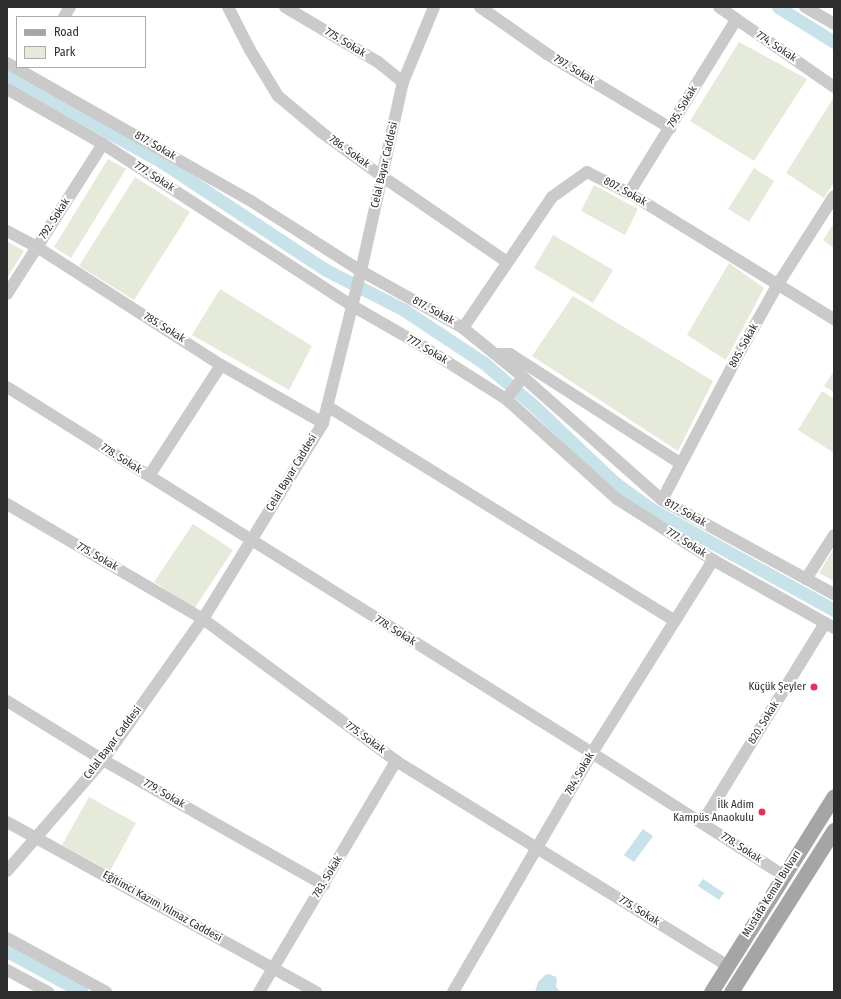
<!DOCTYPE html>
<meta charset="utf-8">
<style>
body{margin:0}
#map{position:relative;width:841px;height:999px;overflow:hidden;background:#fff;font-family:"Fira Sans Condensed",sans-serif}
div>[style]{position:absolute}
.green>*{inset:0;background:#e6eadb}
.water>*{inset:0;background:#c8e2ea}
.canal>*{height:13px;margin:-6.5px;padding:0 6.5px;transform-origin:6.5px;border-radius:6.5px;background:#c8e2ea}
.minor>*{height:12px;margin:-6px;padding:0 6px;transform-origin:6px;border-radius:6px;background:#cacaca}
.major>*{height:15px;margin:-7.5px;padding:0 7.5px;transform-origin:7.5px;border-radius:7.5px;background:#a5a5a5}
.dots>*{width:11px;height:11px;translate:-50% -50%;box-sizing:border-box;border:2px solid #fff;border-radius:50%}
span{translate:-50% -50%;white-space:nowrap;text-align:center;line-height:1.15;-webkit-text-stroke:4px #fff;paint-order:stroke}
.street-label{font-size:11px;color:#2d2d2d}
.poi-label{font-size:11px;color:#2d2d2d}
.right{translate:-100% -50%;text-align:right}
.frame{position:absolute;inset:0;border:8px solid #2d2d2d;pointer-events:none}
.legend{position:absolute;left:16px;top:16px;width:130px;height:52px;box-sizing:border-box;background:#fff;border:1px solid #ababab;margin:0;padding:5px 7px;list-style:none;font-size:12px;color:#2d2d2d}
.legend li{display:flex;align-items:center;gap:8px;height:20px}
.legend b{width:20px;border:1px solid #ababab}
</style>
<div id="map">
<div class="green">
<div style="clip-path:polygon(739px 42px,807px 79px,754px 161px,690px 121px)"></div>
<div style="clip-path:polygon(834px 97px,834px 182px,824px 198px,786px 173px)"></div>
<div style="clip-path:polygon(108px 159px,126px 169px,71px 258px,54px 247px)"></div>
<div style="clip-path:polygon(754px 168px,774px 181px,749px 222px,728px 209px)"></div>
<div style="clip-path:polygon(135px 177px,190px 212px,134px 300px,79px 266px)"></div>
<div style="clip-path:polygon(594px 185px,638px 209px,625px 235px,581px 211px)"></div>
<div style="clip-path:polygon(834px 223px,834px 248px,823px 240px)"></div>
<div style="clip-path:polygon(553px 235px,613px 270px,593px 303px,534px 268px)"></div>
<div style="clip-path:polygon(7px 241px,24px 251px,7px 278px)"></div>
<div style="clip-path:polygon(729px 263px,764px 288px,726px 360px,687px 335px)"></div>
<div style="clip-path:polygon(220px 289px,312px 346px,289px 390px,192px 335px)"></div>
<div style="clip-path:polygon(573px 296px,713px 381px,678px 451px,532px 356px)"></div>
<div style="clip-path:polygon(834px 371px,834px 392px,824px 386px)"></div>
<div style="clip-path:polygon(822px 391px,834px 399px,834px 453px,798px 430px)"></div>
<div style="clip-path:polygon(193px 524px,233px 550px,194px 609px,154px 582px)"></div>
<div style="clip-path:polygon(834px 548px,834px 581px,819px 573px)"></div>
<div style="clip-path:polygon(89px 797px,136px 823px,110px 871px,62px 845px)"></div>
</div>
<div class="water">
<div style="clip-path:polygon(643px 829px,653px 836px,634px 862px,624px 855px)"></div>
<div style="clip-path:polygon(703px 879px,724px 893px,719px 900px,698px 886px)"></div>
<div style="clip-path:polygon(549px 974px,556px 977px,557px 980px,556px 987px,561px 992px,535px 992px,538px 982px,545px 975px)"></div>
</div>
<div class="canal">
<div style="left:778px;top:7px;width:66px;rotate:32deg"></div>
<div style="left:7px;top:76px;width:177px;rotate:29deg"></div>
<div style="left:162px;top:162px;width:196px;rotate:33.4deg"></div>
<div style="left:326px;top:270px;width:88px;rotate:27.1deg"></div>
<div style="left:404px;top:310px;width:96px;rotate:33.5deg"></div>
<div style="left:484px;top:363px;width:66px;rotate:40.7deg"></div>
<div style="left:534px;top:406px;width:110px;rotate:43.5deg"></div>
<div style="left:614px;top:482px;width:46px;rotate:36.1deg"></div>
<div style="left:651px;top:509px;width:209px;rotate:28.9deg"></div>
<div style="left:7px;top:951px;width:85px;rotate:28.7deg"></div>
</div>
<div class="minor">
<div style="left:228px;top:7px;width:48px;rotate:62.9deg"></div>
<div style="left:250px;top:50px;width:54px;rotate:58.7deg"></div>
<div style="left:278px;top:96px;width:56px;rotate:39.9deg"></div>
<div style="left:321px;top:132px;width:77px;rotate:36deg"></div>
<div style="left:383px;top:177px;width:150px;rotate:34.4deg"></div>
<div style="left:285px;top:7px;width:108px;rotate:30.6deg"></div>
<div style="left:378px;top:62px;width:32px;rotate:39deg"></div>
<div style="left:480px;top:7px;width:82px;rotate:35deg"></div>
<div style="left:547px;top:54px;width:144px;rotate:31deg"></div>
<div style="left:719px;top:7px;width:140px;rotate:34.8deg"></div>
<div style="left:805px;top:7px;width:34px;rotate:30deg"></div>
<div style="left:64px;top:17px;width:12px;rotate:-59deg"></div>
<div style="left:7px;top:63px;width:280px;rotate:29.5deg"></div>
<div style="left:251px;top:201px;width:130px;rotate:32.5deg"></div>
<div style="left:361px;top:271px;width:117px;rotate:29.2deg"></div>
<div style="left:463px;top:328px;width:77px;rotate:39.2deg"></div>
<div style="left:523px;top:377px;width:186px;rotate:41.5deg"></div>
<div style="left:662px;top:500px;width:196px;rotate:28.7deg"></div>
<div style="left:7px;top:89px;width:111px;rotate:29.8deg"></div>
<div style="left:103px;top:144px;width:296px;rotate:33deg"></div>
<div style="left:351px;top:305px;width:84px;rotate:29.9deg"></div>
<div style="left:424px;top:347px;width:97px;rotate:32.4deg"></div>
<div style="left:506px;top:399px;width:149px;rotate:42deg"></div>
<div style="left:617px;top:499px;width:114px;rotate:32.4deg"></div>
<div style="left:713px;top:560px;width:139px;rotate:29.3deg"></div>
<div style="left:629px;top:193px;width:203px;rotate:-58.3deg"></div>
<div style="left:7px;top:231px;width:34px;rotate:28deg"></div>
<div style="left:37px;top:247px;width:219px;rotate:32.7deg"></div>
<div style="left:221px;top:365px;width:117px;rotate:29.6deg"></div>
<div style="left:7px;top:294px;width:178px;rotate:-57.4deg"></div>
<div style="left:463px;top:328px;width:158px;rotate:-55.8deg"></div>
<div style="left:552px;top:197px;width:43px;rotate:-35.5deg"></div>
<div style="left:587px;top:172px;width:47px;rotate:26.6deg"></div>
<div style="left:629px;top:193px;width:241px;rotate:31.6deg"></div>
<div style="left:495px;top:354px;width:15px"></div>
<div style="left:510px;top:354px;width:202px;rotate:32.7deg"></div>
<div style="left:7px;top:387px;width:690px;rotate:32.03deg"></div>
<div style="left:592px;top:753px;width:227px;rotate:32.6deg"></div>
<div style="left:506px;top:399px;width:28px;rotate:-52deg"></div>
<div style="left:327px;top:406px;width:409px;rotate:31.7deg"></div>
<div style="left:149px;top:476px;width:132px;rotate:-57deg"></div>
<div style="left:662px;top:500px;width:161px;rotate:-62.3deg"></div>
<div style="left:737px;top:357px;width:84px;rotate:-60.7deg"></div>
<div style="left:778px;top:284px;width:104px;rotate:-57.5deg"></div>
<div style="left:7px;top:504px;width:227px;rotate:30.4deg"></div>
<div style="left:203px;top:619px;width:240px;rotate:36.3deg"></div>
<div style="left:396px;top:761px;width:390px;rotate:31.7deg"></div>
<div style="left:806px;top:579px;width:52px;rotate:-57.5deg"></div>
<div style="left:7px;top:701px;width:113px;rotate:31.6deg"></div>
<div style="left:103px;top:760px;width:254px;rotate:29.5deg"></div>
<div style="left:7px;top:822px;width:353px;rotate:28.8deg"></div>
<div style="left:702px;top:823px;width:235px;rotate:-58.4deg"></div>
<div style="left:7px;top:871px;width:147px;rotate:-49.1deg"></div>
<div style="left:103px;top:760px;width:173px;rotate:-54.7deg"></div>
<div style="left:203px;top:619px;width:230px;rotate:-58.5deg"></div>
<div style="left:323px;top:423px;width:157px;rotate:-76deg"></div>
<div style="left:361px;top:271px;width:194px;rotate:-77.5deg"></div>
<div style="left:403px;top:82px;width:81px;rotate:-67.5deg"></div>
<div style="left:7px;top:938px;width:113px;rotate:28.6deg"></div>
<div style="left:7px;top:970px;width:47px;rotate:28.2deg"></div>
<div style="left:259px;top:992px;width:269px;rotate:-59.3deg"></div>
<div style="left:453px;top:992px;width:276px;rotate:-59.8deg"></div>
<div style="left:592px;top:753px;width:228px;rotate:-57.9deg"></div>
</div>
<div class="major">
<div style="left:711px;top:992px;width:231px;rotate:-57.9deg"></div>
<div style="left:731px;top:992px;width:192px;rotate:-57.6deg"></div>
</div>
<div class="dots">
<div style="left:814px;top:687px;background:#df355b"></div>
<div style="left:762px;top:812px;background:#df355b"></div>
</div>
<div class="street-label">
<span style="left:345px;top:43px;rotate:31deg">775. Sokak</span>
<span style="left:776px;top:47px;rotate:34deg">774. Sokak</span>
<span style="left:574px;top:70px;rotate:31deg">797. Sokak</span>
<span style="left:683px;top:107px;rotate:-59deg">795. Sokak</span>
<span style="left:155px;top:146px;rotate:30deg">817. Sokak</span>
<span style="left:349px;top:152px;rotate:36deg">786. Sokak</span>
<span style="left:385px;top:165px;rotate:-77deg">Celal Bayar Caddesi</span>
<span style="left:154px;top:177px;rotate:33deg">777. Sokak</span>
<span style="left:625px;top:192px;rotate:29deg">807. Sokak</span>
<span style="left:55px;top:219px;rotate:-57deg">792. Sokak</span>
<span style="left:433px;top:311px;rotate:29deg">817. Sokak</span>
<span style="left:164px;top:328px;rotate:32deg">785. Sokak</span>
<span style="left:744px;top:346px;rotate:-61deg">805. Sokak</span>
<span style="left:427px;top:350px;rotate:31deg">777. Sokak</span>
<span style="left:121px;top:459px;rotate:32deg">778. Sokak</span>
<span style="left:292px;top:473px;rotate:-59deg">Celal Bayar Caddesi</span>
<span style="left:685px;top:513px;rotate:29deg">817. Sokak</span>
<span style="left:686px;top:543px;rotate:32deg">777. Sokak</span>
<span style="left:97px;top:557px;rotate:30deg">775. Sokak</span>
<span style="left:395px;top:631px;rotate:32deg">778. Sokak</span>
<span style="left:764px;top:723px;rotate:-58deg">820. Sokak</span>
<span style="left:365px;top:738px;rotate:36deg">775. Sokak</span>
<span style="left:113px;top:743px;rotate:-53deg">Celal Bayar Caddesi</span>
<span style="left:580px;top:774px;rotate:-60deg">784. Sokak</span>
<span style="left:164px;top:794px;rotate:30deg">779. Sokak</span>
<span style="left:741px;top:848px;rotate:33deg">778. Sokak</span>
<span style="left:328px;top:877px;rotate:-59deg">783. Sokak</span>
<span style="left:772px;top:894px;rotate:-58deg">Mustafa Kemal Bulvarı</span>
<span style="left:162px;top:907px;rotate:29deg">Eğitimci Kazım Yılmaz Caddesi</span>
<span style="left:639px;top:911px;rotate:32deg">775. Sokak</span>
</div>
<div class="poi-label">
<span class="right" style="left:806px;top:687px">Küçük Şeyler</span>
<span class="right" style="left:754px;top:812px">İlk Adim<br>Kampüs Anaokulu</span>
</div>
<div class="frame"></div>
<ul class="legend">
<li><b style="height:5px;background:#a5a5a5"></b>Road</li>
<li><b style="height:11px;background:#e6eadb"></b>Park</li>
</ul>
</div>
